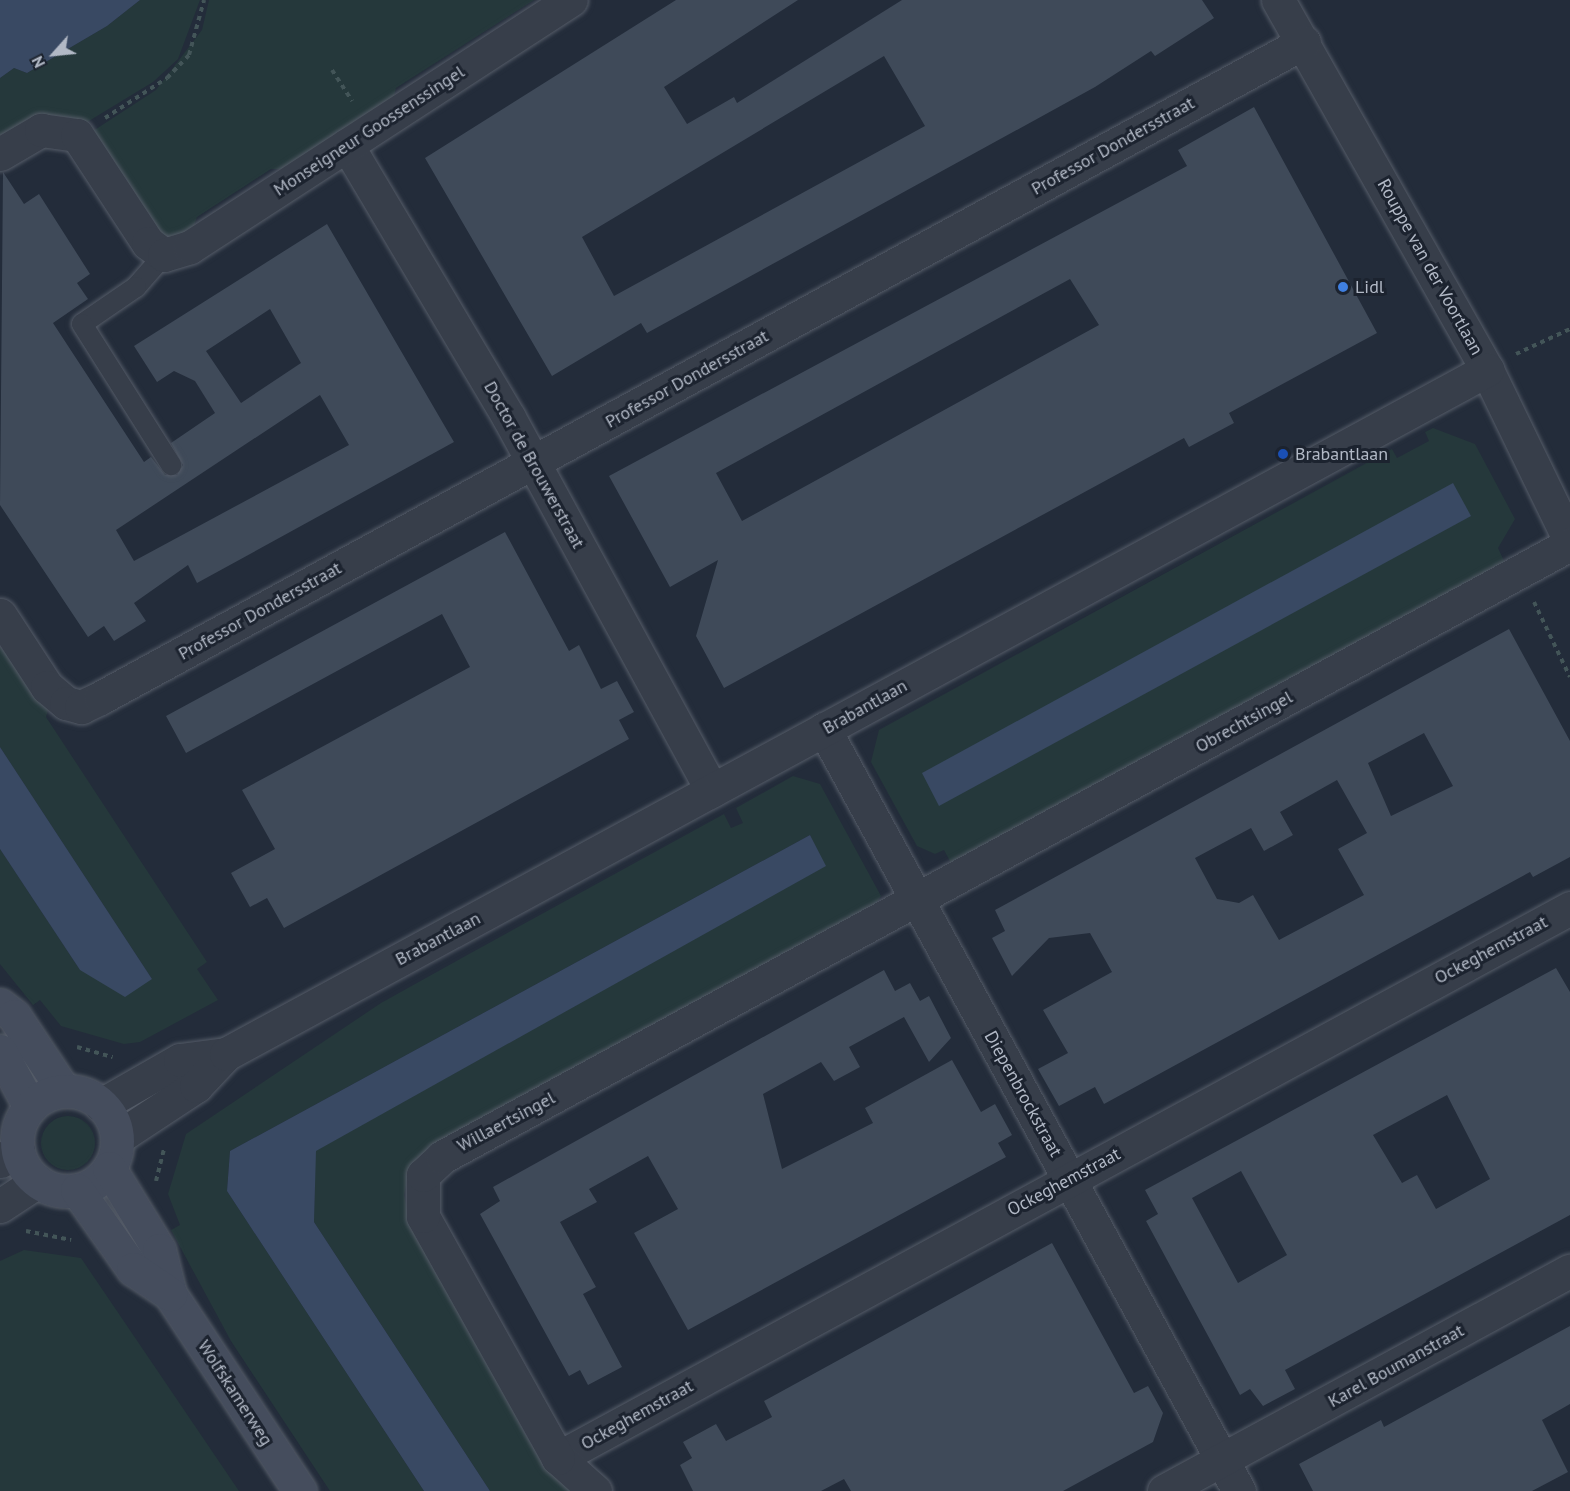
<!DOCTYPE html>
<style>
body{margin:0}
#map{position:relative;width:1570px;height:1491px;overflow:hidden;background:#232c3a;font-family:"PT Sans",sans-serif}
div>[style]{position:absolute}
.green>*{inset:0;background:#25383b}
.round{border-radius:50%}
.water>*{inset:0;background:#394963}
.building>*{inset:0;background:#3f4a59}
.path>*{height:4px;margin-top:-2px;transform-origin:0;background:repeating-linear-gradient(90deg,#435558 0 4.5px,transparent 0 9px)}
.roads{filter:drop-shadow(0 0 2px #555c68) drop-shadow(0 0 2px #555c68)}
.lane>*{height:20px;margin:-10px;padding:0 10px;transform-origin:10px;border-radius:10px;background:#373e4a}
.street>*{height:33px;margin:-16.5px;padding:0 16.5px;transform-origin:16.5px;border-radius:16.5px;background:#373e4a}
.secondary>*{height:33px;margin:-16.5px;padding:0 16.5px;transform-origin:16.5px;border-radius:16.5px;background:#454d5d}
.secondary>.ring{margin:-16.5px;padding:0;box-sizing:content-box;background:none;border:33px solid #454d5d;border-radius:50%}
.dots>*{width:16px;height:16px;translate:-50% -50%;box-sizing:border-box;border:3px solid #1c232f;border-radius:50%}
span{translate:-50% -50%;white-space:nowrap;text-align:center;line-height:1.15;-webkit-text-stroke:6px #1c232f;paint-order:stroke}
.street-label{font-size:18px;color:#b2b9c6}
.poi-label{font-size:18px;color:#b2b9c6}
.left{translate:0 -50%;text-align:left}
.north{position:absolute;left:24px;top:24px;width:60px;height:60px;-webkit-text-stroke:4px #1c232f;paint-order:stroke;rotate:243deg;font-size:16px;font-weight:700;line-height:24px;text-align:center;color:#b2b9c6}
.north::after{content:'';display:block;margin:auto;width:21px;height:27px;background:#b2b9c6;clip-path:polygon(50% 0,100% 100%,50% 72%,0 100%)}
</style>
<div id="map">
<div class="green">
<div style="clip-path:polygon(140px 0,200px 0,178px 59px,153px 82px,79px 127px,0 143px,0 78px,14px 68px,27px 73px,107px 26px)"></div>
<div style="clip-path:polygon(209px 0,534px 0,396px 88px,392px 103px,289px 169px,271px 169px,197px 217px,191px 234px,162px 238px,93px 131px,156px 90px,202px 30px)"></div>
<div style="clip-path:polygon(1433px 428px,1475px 444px,1515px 519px,1498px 548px,1505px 563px,952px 865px,944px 850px,935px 854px,917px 846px,871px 762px,879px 730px,1392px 449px,1397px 458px,1429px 441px,1425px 432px)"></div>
<div style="clip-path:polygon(0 646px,48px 710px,46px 717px,207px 962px,197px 969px,218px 1000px,140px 1042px,124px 1044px,61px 1026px,40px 1000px,33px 1005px,0 964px,0 849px,80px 970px,152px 979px,0 747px)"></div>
<div style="clip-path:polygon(793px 776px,820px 784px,881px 896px,875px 905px,410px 1167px,404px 1195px,409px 1218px,531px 1444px,572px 1491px,490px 1491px,314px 1222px,315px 1151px,825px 866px,810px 835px,230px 1151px,227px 1191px,424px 1491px,330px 1491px,231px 1341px,171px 1230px,180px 1225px,168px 1194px,186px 1134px,381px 1003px,469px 954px,724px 814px,731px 828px,743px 823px,736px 808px)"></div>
<div class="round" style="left:41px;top:1116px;width:54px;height:54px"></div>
<div style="clip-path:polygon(24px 1250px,81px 1258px,239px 1491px,0 1491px,0 1261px)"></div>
</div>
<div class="water">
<div style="clip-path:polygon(0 0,140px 0,107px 26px,27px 73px,14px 68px,0 78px)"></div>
<div style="clip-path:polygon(1453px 483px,1471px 516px,939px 806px,922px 773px)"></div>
<div style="clip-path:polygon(0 747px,152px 979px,125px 997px,80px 970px,0 849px)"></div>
<div style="clip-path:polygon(810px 835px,826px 866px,316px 1151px,314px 1222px,490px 1491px,424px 1491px,227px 1191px,230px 1151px)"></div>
</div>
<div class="building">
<div style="clip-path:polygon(evenodd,676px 0,798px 0,664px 87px,687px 124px,734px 97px,737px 103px,902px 0,1202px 0,1214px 18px,1155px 56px,1151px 51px,1095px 87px,647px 333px,641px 323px,552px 376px,425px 158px,676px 0,884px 56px,925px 126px,614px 296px,582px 237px,884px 56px)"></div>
<div style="clip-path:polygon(evenodd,1254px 107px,1377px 333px,1229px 413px,1234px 423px,1189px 447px,1184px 438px,724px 688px,696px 636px,718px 560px,670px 587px,609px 476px,1187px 166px,1178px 150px,1254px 107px,1070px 279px,1099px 325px,742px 521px,716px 473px,1070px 279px)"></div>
<div style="clip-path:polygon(evenodd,3px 172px,24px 204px,39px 194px,90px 274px,77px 283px,88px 299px,53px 323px,144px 462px,151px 457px,165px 475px,177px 475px,183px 465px,171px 443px,215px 413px,195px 381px,174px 371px,157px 382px,134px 346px,327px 224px,454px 442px,197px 583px,188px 565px,134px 603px,146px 621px,114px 641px,104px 626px,88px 637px,0 505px,3px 172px,270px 309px,301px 363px,241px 403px,206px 351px,270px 309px,3px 172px,320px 395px,349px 445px,134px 561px,116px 530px,320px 395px)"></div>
<div style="clip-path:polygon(505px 532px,569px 651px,579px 645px,601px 689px,617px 681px,634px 712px,619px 720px,629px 739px,284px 928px,267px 898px,250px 907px,231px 873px,275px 849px,242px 790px,470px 667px,442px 614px,186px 753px,166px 716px)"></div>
<div style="clip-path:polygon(evenodd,1509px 629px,1570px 741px,1570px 857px,1533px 877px,1530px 872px,1104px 1104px,1095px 1087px,1059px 1106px,1038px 1069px,1068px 1053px,1043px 1010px,1112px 972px,1090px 933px,1049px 938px,1012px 976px,992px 938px,1005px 931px,995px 910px,1509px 629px,1424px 733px,1453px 786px,1391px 816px,1368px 763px,1424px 733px,1509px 629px,1337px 780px,1367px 833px,1338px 849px,1364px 895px,1279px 940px,1253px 895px,1239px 903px,1217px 899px,1195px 858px,1251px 828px,1264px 851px,1293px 835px,1280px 812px,1337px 780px)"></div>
<div style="clip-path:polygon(evenodd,1556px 968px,1570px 992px,1570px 1215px,1285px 1370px,1295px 1389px,1263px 1406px,1250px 1389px,1240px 1395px,1146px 1221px,1158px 1214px,1145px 1190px,1556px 968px,1447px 1095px,1490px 1179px,1436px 1209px,1417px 1175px,1402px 1183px,1373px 1135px,1447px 1095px,1556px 968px,1241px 1171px,1287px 1255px,1238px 1283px,1192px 1198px,1241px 1171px)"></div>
<div style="clip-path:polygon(884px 970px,895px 991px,910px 983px,920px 1001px,929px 996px,951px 1038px,929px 1062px,904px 1017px,849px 1047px,860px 1067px,834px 1081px,821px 1062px,763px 1094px,782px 1169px,873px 1123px,865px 1108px,952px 1060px,981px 1112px,995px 1104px,1012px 1135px,998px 1143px,1006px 1157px,688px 1330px,634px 1233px,678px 1209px,648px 1156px,589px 1189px,597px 1202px,560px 1222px,596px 1287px,583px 1294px,622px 1367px,588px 1385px,580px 1370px,569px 1376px,480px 1214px,500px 1201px,493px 1187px)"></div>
<div style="clip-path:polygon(1052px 1243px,1134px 1393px,1148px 1386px,1163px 1413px,1153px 1442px,1063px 1491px,851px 1491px,844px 1479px,821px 1491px,693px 1491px,680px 1465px,692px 1458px,683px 1442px,716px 1424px,726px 1441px,772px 1417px,764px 1401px)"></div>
<div style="clip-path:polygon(1570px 1326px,1570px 1404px,1542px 1420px,1568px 1472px,1532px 1491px,1313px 1491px,1299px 1464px,1381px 1420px,1384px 1427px)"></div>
</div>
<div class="path">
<div style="left:332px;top:70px;width:37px;rotate:57deg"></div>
<div style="left:105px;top:118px;width:74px;rotate:-32.8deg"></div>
<div style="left:167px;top:78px;width:32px;rotate:-46deg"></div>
<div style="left:189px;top:55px;width:57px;rotate:-74.7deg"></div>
<div style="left:1516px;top:354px;width:60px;rotate:-24.8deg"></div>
<div style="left:1534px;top:602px;width:83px;rotate:64.4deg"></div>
<div style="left:77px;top:1047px;width:37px;rotate:16deg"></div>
<div style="left:156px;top:1181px;width:34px;rotate:-76deg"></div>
<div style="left:26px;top:1231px;width:46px;rotate:11.3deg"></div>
</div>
<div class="roads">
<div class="lane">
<div style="left:164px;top:255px;width:43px;rotate:131.2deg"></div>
<div style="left:136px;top:287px;width:65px;rotate:145.6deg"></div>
<div style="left:82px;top:324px;width:167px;rotate:57.7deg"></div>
</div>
<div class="street">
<div style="left:1278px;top:0;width:425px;rotate:60.5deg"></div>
<div style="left:1487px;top:370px;width:190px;rotate:64.1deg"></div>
<div style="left:347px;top:145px;width:317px;rotate:59.3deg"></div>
<div style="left:509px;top:418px;width:424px;rotate:61.4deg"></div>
<div style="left:0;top:154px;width:48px;rotate:-30.3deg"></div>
<div style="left:41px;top:130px;width:36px;rotate:8deg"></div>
<div style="left:77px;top:135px;width:129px;rotate:56.7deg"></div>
<div style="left:148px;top:243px;width:20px;rotate:37deg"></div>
<div style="left:164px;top:255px;width:27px;rotate:-17deg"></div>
<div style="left:190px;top:247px;width:454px;rotate:-33deg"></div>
<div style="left:0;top:615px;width:86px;rotate:56.9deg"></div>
<div style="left:47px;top:687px;width:25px;rotate:40deg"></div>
<div style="left:66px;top:703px;width:16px;rotate:15deg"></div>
<div style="left:81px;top:707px;width:21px;rotate:-25deg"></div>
<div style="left:100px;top:698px;width:1371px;rotate:-28.58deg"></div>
<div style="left:824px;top:729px;width:868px;rotate:61.43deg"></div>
<div style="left:101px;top:1105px;width:91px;rotate:-29.7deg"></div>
<div style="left:180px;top:1060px;width:46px;rotate:-7.4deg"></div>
<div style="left:117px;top:1138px;width:95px;rotate:-33.4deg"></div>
<div style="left:196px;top:1086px;width:44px;rotate:-46.8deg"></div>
<div style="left:226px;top:1054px;width:1435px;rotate:-28.48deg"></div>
<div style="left:0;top:1161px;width:21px;rotate:-31deg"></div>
<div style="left:0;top:1206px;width:45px;rotate:-33.3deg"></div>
<div style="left:558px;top:1458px;width:1152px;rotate:-28.52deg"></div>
<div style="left:595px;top:1491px;width:50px;rotate:-138.3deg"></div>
<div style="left:558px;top:1458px;width:277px;rotate:-119.2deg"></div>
<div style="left:423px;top:1216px;width:41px;rotate:-90deg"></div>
<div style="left:423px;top:1175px;width:26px;rotate:-43deg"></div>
<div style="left:442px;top:1157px;width:1284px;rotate:-28.52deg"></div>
<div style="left:1164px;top:1491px;width:462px;rotate:-28.5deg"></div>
</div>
<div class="secondary">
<div style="left:0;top:1005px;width:18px;rotate:38deg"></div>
<div style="left:14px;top:1016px;width:90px;rotate:56.3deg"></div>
<div style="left:0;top:1051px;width:64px;rotate:61.8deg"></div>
<div class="ring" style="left:17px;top:1091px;width:67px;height:67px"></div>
<div style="left:109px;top:1168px;width:96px;rotate:58.6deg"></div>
<div style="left:159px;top:1250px;width:45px;rotate:76deg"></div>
<div style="left:170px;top:1294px;width:236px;rotate:56.6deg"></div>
<div style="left:77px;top:1190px;width:97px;rotate:54.7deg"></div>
<div style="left:133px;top:1269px;width:45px;rotate:34deg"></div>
</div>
</div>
<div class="dots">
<div style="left:1343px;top:287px;background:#3f7fe0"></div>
<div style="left:1283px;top:454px;background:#1a4fb4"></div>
</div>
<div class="street-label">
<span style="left:369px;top:131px;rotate:-33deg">Monseigneur Goossenssingel</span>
<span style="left:1113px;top:146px;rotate:-29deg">Professor Dondersstraat</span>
<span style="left:1430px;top:267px;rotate:61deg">Rouppe van der Voortlaan</span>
<span style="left:687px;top:379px;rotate:-29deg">Professor Dondersstraat</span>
<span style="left:534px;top:465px;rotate:61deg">Doctor de Brouwerstraat</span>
<span style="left:260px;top:611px;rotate:-29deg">Professor Dondersstraat</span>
<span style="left:865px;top:707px;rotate:-29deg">Brabantlaan</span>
<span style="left:1244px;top:722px;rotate:-29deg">Obrechtsingel</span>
<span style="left:438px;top:939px;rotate:-28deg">Brabantlaan</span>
<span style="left:1491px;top:950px;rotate:-28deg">Ockeghemstraat</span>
<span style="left:1023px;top:1094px;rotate:61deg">Diepenbrockstraat</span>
<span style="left:506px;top:1122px;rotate:-28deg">Willaertsingel</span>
<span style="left:1064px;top:1182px;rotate:-28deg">Ockeghemstraat</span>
<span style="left:1396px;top:1366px;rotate:-29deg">Karel Boumanstraat</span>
<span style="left:235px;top:1393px;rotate:57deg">Wolfskamerweg</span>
<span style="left:637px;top:1415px;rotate:-29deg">Ockeghemstraat</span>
</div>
<div class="poi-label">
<span class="left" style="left:1355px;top:287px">Lidl</span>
<span class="left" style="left:1295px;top:454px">Brabantlaan</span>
</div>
<div class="north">N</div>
</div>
